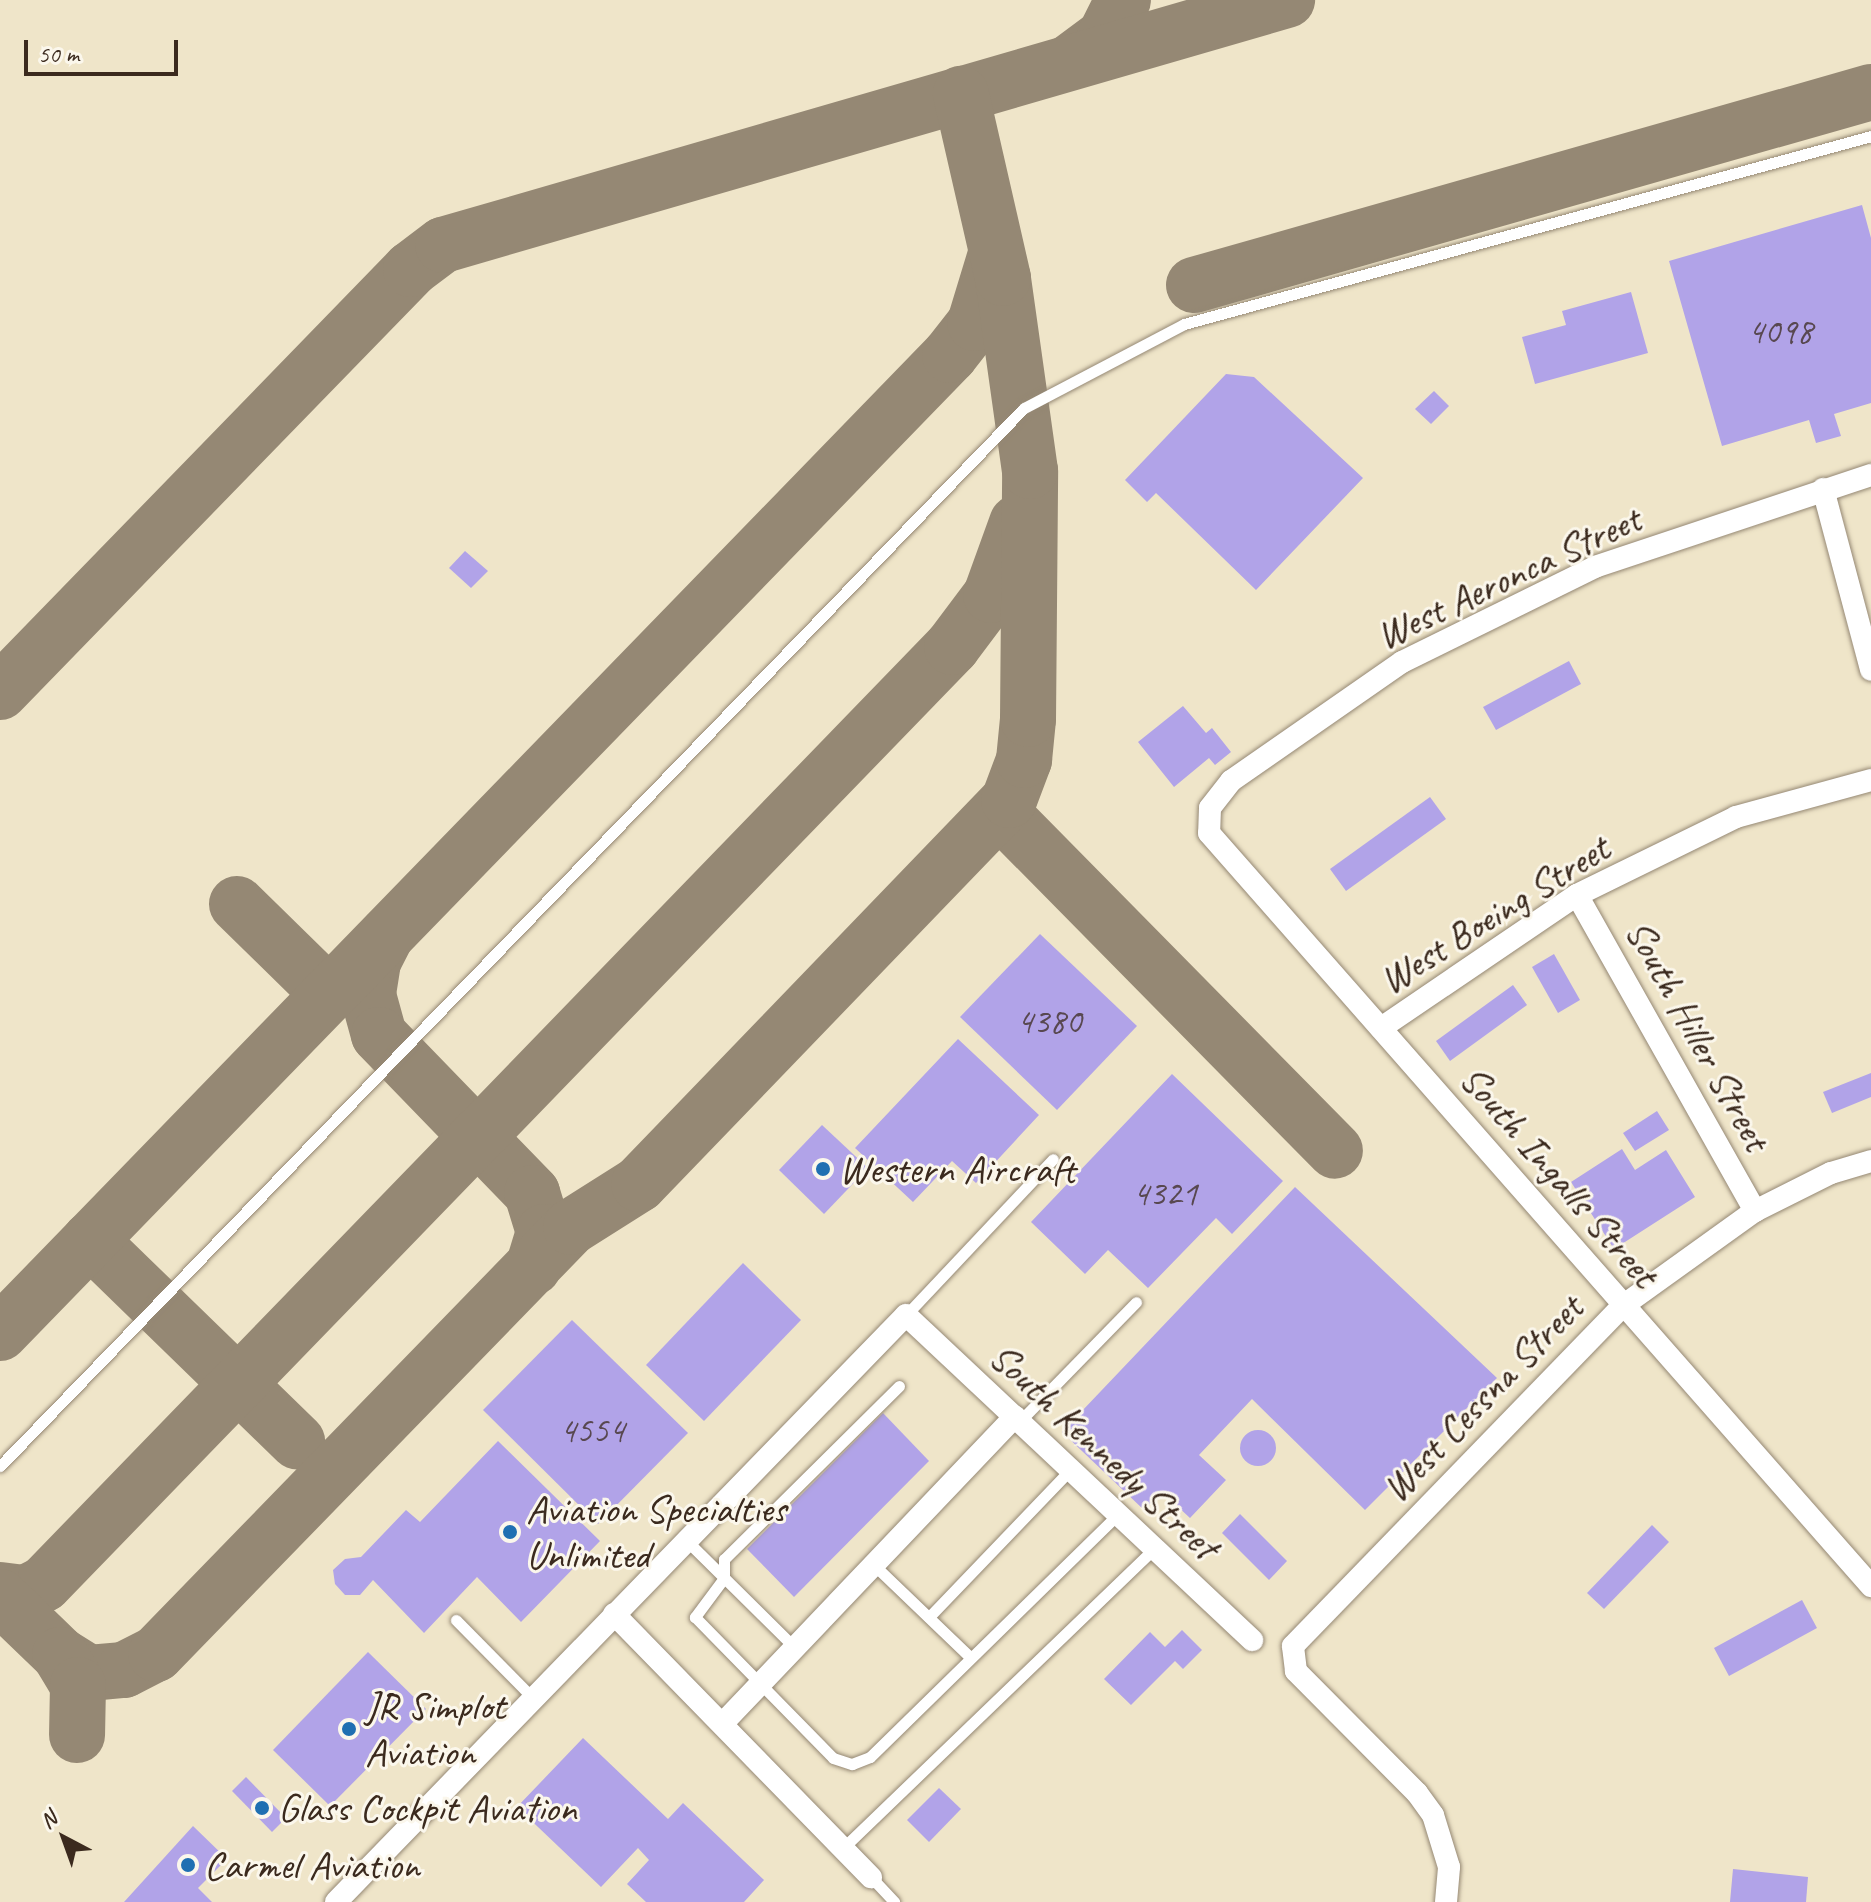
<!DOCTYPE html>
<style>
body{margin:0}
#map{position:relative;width:1871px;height:1902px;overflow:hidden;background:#efe5c9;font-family:Caveat,sans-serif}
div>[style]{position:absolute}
.taxiway>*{height:56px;margin:-28px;padding:0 28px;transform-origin:28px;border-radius:28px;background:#958874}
.building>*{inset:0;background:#b1a3e8}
.round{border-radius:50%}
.roads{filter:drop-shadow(0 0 2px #958874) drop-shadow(0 0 2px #958874)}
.lane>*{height:11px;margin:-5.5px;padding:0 5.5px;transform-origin:5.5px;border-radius:5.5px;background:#fff}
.street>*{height:22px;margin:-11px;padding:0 11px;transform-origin:11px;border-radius:11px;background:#fff}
.dots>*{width:22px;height:22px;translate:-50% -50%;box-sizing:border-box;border:4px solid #fbf7ec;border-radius:50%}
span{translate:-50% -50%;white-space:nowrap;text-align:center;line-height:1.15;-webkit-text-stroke:6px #fbf7ec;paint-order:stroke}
.number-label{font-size:36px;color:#584850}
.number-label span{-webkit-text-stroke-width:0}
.street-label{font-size:40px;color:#3b2a1e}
.poi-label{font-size:40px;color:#3b2a1e}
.left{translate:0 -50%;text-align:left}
.north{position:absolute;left:24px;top:1798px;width:80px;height:80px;-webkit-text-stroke:6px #fbf7ec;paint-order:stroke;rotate:319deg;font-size:22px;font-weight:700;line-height:32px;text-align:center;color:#3b2a1e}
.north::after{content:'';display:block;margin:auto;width:28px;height:36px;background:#3b2a1e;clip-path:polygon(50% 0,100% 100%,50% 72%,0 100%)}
.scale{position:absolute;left:24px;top:40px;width:154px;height:36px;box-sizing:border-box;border:4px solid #3b2a1e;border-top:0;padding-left:10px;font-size:24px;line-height:28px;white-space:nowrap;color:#3b2a1e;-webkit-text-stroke:6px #fbf7ec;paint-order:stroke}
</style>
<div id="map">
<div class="taxiway">
<div style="left:1070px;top:62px;width:44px;rotate:-36.6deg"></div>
<div style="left:1105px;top:36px;width:40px;rotate:-63.4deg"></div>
<div style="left:1194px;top:285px;width:704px;rotate:-15.91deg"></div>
<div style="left:0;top:692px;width:590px;rotate:-45.82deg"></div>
<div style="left:411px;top:269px;width:40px;rotate:-37deg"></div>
<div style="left:443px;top:245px;width:879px;rotate:-16.19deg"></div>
<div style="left:1000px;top:811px;width:477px;rotate:45.4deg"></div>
<div style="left:237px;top:904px;width:129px;rotate:44.4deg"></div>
<div style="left:386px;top:936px;width:29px;rotate:117deg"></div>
<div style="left:373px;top:962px;width:33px;rotate:99deg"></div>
<div style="left:368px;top:995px;width:41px;rotate:74.6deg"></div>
<div style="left:379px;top:1035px;width:220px;rotate:45.9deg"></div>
<div style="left:532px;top:1193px;width:41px;rotate:72.9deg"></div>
<div style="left:544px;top:1232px;width:37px;rotate:107deg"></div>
<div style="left:90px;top:1240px;width:289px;rotate:44.2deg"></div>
<div style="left:0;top:1333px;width:1363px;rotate:-45.83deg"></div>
<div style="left:950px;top:355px;width:41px;rotate:-52deg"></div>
<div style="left:975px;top:323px;width:69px;rotate:-73.1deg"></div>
<div style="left:0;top:1590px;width:26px;rotate:7deg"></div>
<div style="left:26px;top:1593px;width:20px;rotate:-27deg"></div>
<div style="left:44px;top:1584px;width:1305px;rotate:-45.9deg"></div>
<div style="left:952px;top:647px;width:65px;rotate:-53.1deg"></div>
<div style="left:991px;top:595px;width:77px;rotate:-70.1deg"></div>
<div style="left:0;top:1597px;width:83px;rotate:44deg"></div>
<div style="left:60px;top:1655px;width:34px;rotate:32deg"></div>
<div style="left:89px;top:1673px;width:35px;rotate:-5deg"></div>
<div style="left:124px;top:1670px;width:36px;rotate:-27deg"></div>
<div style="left:156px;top:1654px;width:595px;rotate:-45.82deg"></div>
<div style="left:571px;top:1227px;width:80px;rotate:-32.3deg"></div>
<div style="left:639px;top:1184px;width:533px;rotate:-46.06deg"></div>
<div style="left:1009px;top:800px;width:43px;rotate:-69.4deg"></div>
<div style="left:1024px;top:760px;width:41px;rotate:-84.4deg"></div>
<div style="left:1028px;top:719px;width:248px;rotate:-89.5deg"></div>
<div style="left:1030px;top:471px;width:195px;rotate:-98deg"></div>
<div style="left:1003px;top:278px;width:189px;rotate:-102.9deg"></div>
<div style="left:60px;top:1655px;width:35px;rotate:59deg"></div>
<div style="left:78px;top:1685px;width:50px;rotate:91.1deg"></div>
</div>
<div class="building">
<div style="clip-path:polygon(1862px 205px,1871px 238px,1871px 403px,1834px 414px,1841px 436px,1816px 443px,1809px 420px,1722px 446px,1669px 261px)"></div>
<div style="clip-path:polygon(1631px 292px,1648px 353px,1535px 384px,1522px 337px,1566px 325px,1562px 311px)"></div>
<div style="clip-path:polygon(1226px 374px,1254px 377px,1363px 478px,1256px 590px,1156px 493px,1147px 502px,1125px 480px)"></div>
<div style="clip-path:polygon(1434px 391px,1449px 406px,1431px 424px,1415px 409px)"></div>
<div style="clip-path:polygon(465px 551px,488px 571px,471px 588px,449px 568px)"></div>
<div style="clip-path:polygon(1569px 661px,1581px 684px,1496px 730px,1483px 707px)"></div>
<div style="clip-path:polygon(1183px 706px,1206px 733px,1212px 728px,1231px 752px,1215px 765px,1209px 758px,1174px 787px,1138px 742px)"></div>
<div style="clip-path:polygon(1430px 797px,1446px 819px,1346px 891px,1330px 869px)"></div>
<div style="clip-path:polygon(1040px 934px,1137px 1026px,1057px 1110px,960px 1017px)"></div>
<div style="clip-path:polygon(1554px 954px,1580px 1000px,1558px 1013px,1532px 967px)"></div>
<div style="clip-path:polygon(1513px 985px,1527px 1005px,1450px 1061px,1436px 1041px)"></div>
<div style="clip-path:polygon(958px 1039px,1039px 1115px,976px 1183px,952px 1161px,913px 1202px,855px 1148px)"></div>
<div style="clip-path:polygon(1871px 1073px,1871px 1097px,1832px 1113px,1823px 1092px)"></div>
<div style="clip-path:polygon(1172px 1074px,1283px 1181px,1232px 1234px,1216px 1218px,1148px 1288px,1108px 1250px,1085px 1274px,1031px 1222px)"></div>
<div style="clip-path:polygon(1657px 1111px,1669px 1130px,1635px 1151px,1623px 1133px)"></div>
<div style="clip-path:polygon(822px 1125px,868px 1168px,824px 1214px,779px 1170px)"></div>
<div style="clip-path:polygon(1622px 1149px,1635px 1170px,1666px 1150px,1695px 1197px,1614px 1249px,1571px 1182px)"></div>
<div style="clip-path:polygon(1295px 1187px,1497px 1378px,1365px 1510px,1252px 1399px,1199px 1455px,1226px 1480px,1190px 1518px,1162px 1492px,1144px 1510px,1062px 1432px)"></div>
<div style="clip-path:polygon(743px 1263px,801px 1320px,704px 1421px,646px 1365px)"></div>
<div style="clip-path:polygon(572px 1320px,688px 1433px,598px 1524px,483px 1410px)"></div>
<div style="clip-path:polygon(883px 1413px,929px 1461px,794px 1597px,747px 1549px)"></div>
<div class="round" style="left:1240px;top:1430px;width:36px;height:36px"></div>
<div style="clip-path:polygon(498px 1441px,600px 1541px,521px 1622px,477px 1577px,424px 1633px,373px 1580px,360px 1595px,345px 1595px,335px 1584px,333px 1570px,345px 1559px,361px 1557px,406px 1510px,420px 1522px)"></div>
<div style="clip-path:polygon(1240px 1514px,1287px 1561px,1269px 1580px,1222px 1533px)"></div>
<div style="clip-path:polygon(1652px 1525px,1669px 1542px,1604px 1609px,1587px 1593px)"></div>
<div style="clip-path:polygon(1802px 1600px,1817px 1628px,1729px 1676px,1714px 1648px)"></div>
<div style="clip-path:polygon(1182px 1630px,1202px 1650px,1183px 1669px,1175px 1661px,1131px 1705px,1104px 1679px,1150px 1632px,1165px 1647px)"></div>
<div style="clip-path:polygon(368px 1652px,426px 1709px,330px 1806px,273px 1750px)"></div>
<div style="clip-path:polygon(583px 1738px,668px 1819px,683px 1803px,764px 1880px,744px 1902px,646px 1902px,627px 1884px,649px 1860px,638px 1848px,601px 1887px,517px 1807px)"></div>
<div style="clip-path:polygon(246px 1777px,286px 1818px,272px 1832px,232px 1791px)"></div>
<div style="clip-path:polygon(939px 1788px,961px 1809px,929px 1842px,907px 1820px)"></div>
<div style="clip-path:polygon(193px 1826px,227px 1859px,198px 1888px,212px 1902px,124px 1902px)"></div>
<div style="clip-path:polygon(1733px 1869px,1808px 1877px,1806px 1902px,1730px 1902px)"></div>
</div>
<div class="roads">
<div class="lane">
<div style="left:906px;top:1315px;width:214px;rotate:-46.7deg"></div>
<div style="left:899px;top:1386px;width:246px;rotate:135.3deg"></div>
<div style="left:724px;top:1559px;width:19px;rotate:90deg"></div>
<div style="left:724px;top:1578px;width:49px;rotate:126.6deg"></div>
<div style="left:695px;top:1617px;width:197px;rotate:45.6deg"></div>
<div style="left:833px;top:1758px;width:20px;rotate:18deg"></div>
<div style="left:852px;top:1764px;width:19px;rotate:-21deg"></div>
<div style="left:870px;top:1757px;width:349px;rotate:-44.4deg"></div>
<div style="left:1020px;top:1421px;width:166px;rotate:-45.7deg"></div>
<div style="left:0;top:1466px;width:1472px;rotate:-45.94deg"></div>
<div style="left:1024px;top:408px;width:181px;rotate:-27.7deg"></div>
<div style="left:1184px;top:324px;width:712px;rotate:-15.3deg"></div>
<div style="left:686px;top:1540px;width:153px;rotate:44.7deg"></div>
<div style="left:874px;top:1565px;width:134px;rotate:43.8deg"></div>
<div style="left:929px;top:1617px;width:207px;rotate:-46.2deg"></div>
<div style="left:456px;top:1620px;width:110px;rotate:45.4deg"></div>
<div style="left:843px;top:1848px;width:434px;rotate:-43.9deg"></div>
<div style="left:871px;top:1877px;width:34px;rotate:47deg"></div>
</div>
<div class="street">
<div style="left:1871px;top:475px;width:291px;rotate:161.6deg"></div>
<div style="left:1595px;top:567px;width:215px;rotate:153.8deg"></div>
<div style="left:1402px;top:662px;width:208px;rotate:145.2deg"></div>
<div style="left:1231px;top:781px;width:34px;rotate:128deg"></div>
<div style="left:1210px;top:808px;width:25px;rotate:92deg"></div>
<div style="left:1209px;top:833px;width:1003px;rotate:48.68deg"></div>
<div style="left:1823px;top:489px;width:187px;rotate:75.1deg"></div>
<div style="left:1577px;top:895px;width:363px;rotate:60.6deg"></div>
<div style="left:1381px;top:1028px;width:237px;rotate:-34.2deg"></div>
<div style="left:1577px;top:895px;width:177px;rotate:-26.1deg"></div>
<div style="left:1736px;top:817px;width:140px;rotate:-15.3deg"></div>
<div style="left:614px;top:1614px;width:368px;rotate:45.7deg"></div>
<div style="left:724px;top:1722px;width:422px;rotate:-46.4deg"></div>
<div style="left:336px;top:1902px;width:818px;rotate:-45.84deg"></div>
<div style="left:906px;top:1315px;width:475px;rotate:43.2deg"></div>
<div style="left:1446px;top:1902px;width:35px;rotate:-85deg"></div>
<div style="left:1449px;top:1867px;width:54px;rotate:-107.1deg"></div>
<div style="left:1433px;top:1815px;width:27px;rotate:-126deg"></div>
<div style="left:1417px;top:1793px;width:172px;rotate:-134.8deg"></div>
<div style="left:1296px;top:1671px;width:25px;rotate:-97deg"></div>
<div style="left:1293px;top:1646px;width:475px;rotate:-45.9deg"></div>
<div style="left:1624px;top:1305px;width:161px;rotate:-35.7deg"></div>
<div style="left:1755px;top:1211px;width:85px;rotate:-26.6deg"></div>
<div style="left:1831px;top:1173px;width:42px;rotate:-16.7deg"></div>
</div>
</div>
<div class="dots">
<div style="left:823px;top:1169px;background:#1f6fb2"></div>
<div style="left:510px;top:1532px;background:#1f6fb2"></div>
<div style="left:349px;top:1729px;background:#1f6fb2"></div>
<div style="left:262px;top:1808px;background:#1f6fb2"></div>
<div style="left:188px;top:1865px;background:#1f6fb2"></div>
</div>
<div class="number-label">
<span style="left:1780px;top:332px">4098</span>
<span style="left:1049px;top:1022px">4380</span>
<span style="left:1165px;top:1194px">4321</span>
<span style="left:592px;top:1431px">4554</span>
</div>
<div class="street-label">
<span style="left:1508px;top:577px;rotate:-25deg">West Aeronca Street</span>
<span style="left:1494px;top:914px;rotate:-32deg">West Boeing Street</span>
<span style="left:1698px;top:1035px;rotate:61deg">South Hiller Street</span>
<span style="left:1559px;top:1176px;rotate:49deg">South Ingalls Street</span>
<span style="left:1482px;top:1398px;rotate:-46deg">West Cessna Street</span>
<span style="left:1104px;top:1451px;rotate:43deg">South Kennedy Street</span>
</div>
<div class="poi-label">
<span class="left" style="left:839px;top:1169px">Western Aircraft</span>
<span class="left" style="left:526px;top:1532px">Aviation Specialties<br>Unlimited</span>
<span class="left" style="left:365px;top:1729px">JR Simplot<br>Aviation</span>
<span class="left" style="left:278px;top:1808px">Glass Cockpit Aviation</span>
<span class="left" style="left:204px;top:1865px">Carmel Aviation</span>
</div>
<div class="north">N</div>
<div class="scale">50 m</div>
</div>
